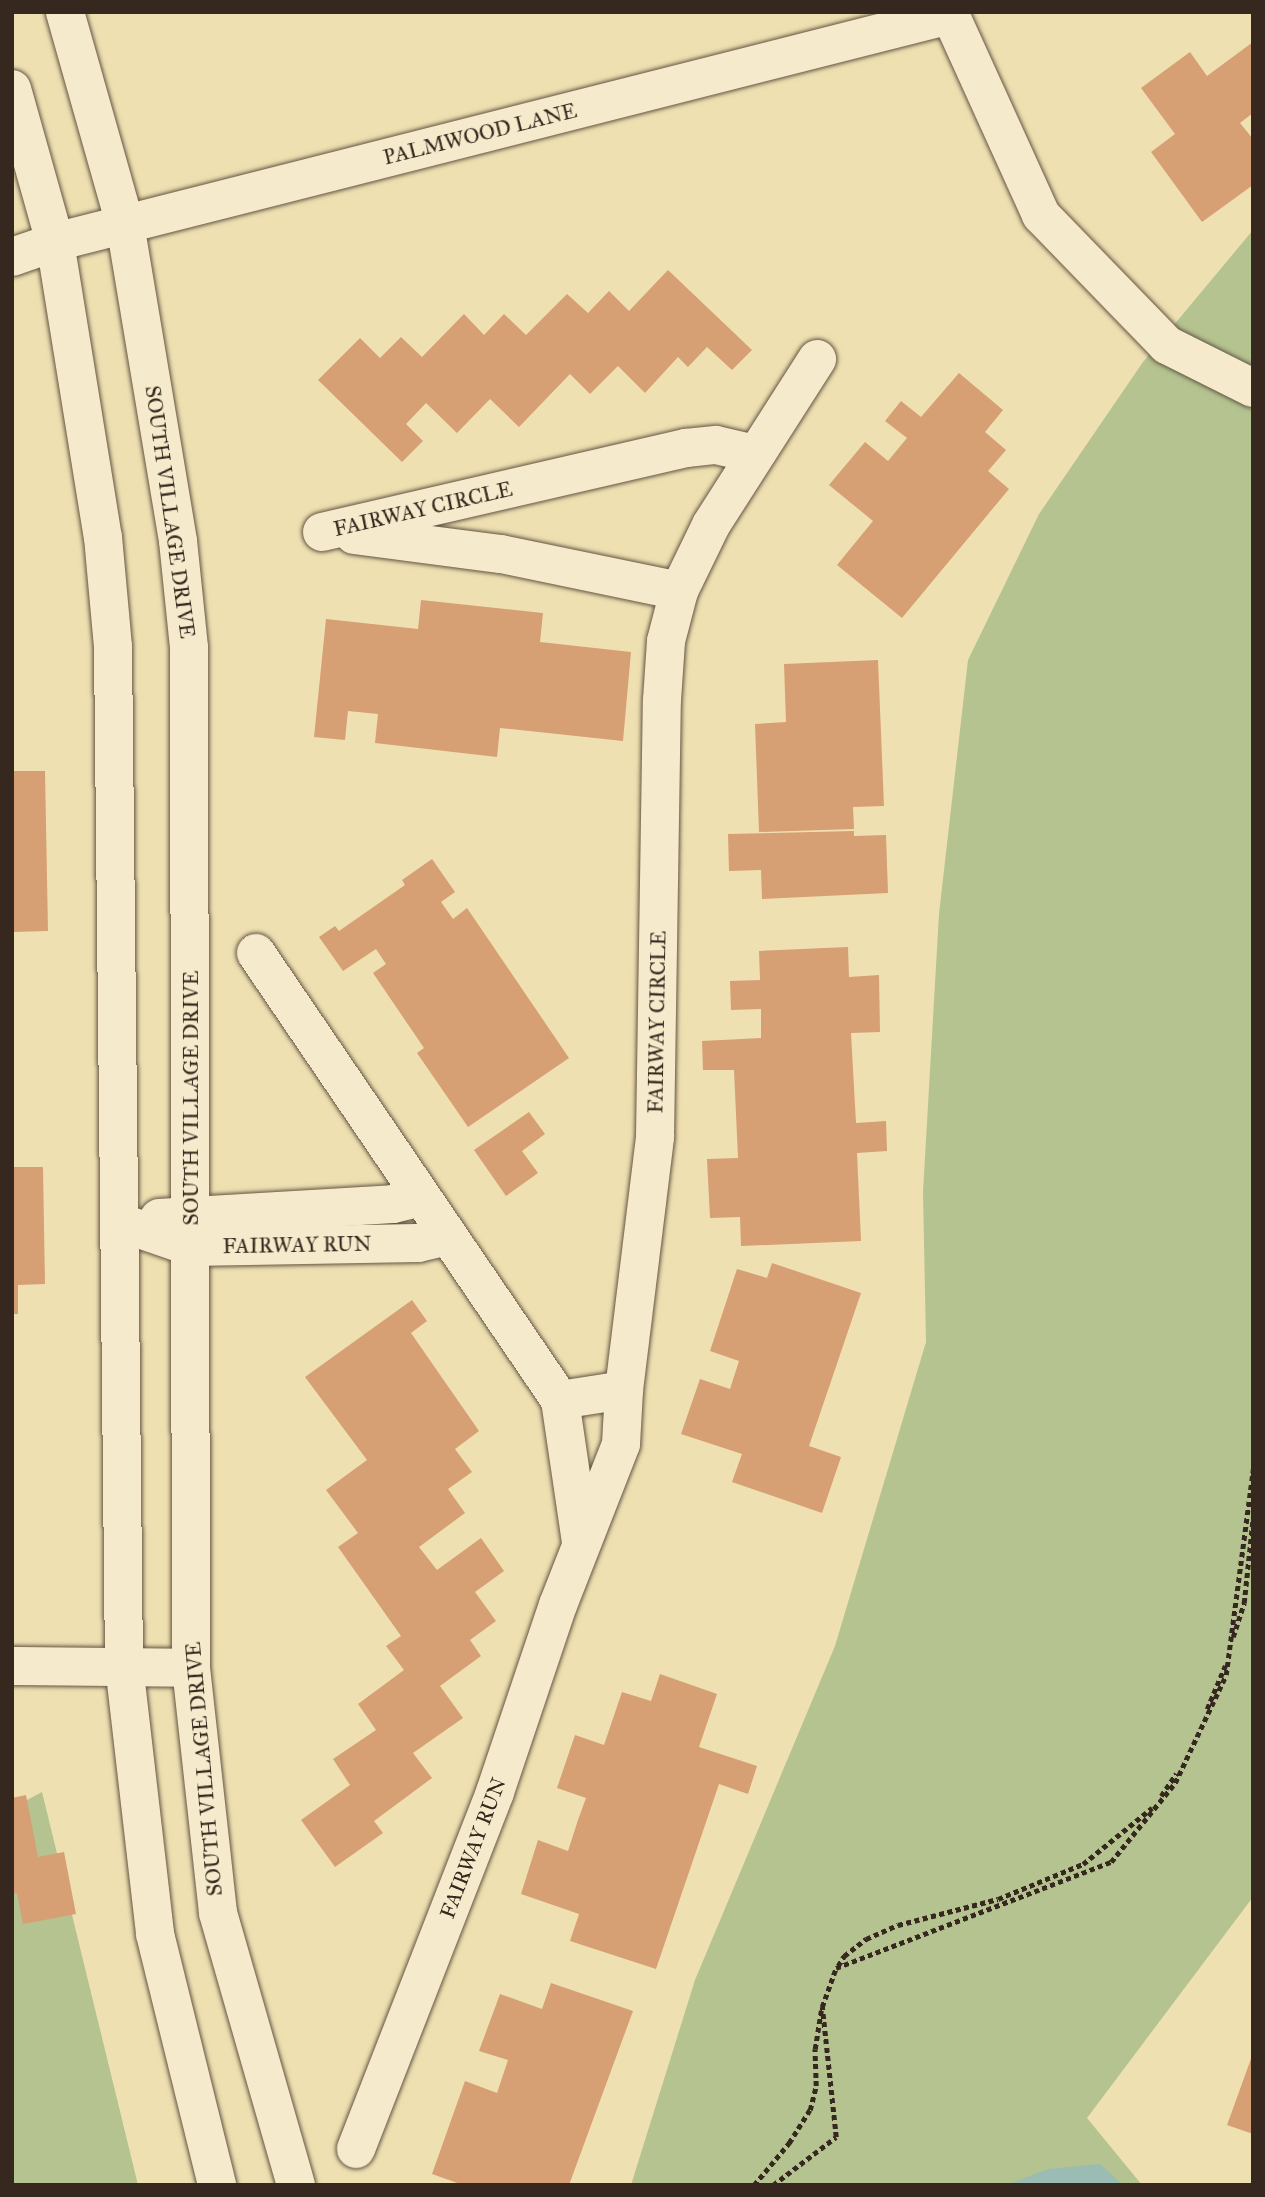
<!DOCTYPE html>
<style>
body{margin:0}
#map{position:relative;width:1265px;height:2197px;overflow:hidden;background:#efe0b1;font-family:"IM FELL Great Primer",serif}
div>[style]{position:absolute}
.green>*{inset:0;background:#b4c390}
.water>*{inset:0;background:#9bbcb3}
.building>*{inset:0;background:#d69f74}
.path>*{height:4.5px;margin-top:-2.25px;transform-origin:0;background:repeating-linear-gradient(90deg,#36271f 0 5px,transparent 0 8.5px)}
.roads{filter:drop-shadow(0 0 2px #645544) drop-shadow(0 0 2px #645544)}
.minor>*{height:38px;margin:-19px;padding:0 19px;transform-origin:19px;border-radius:19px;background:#f5ebcc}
.tertiary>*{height:38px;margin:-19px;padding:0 19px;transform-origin:19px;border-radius:19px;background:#f5ebcc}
span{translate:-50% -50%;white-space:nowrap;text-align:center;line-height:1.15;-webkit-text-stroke:6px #f5ebcc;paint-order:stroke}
.street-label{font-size:21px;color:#36271f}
.frame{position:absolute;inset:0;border:14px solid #36271f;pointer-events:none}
</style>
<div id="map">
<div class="green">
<div style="clip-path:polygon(1253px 230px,1253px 1897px,1087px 2118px,1142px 2185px,631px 2185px,695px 1980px,835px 1646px,926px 1342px,923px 1192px,939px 914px,968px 660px,1039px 514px,1143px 362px)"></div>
<div style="clip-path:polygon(42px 1792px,138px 2185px,12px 2185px,12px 1808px)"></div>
</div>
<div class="water">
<div style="clip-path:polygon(1100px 2164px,1123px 2185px,1006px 2185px,1048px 2169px)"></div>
</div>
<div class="building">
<div style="clip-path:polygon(1253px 42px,1253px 113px,1240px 123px,1253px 139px,1253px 185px,1202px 222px,1151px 152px,1175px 134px,1141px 88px,1190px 52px,1207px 76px)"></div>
<div style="clip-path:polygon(668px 270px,752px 350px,732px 370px,707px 347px,688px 367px,678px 357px,645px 393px,618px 366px,590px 394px,570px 374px,519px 427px,490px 399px,457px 433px,426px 403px,406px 424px,423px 441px,402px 462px,318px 380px,360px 338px,380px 358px,401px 337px,422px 357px,464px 314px,484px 335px,504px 314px,526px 335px,567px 294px,588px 313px,609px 291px,629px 311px)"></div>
<div style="clip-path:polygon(959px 373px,1003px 410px,985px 432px,1006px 450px,988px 471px,1009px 489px,902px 618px,837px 565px,873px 521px,829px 485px,865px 442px,888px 461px,907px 438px,885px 421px,901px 401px,921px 417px)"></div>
<div style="clip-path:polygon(421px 600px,543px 613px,540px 642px,631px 652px,623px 741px,500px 728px,497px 757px,375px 743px,378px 714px,348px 711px,345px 740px,314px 737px,326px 619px,418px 629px)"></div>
<div style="clip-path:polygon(878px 660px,884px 806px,853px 807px,854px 829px,759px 832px,755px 724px,786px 722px,784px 664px)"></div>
<div style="clip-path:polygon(12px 771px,45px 771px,48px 931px,12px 932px)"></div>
<div style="clip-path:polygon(854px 831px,854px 836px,886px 835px,888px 893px,762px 899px,761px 870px,729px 871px,728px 834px)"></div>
<div style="clip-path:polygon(432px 859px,455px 892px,441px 902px,453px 919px,467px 908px,569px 1058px,468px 1127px,417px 1053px,424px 1048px,373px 973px,386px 964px,376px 949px,343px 971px,319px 937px,335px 926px,339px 931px,405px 885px,402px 880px)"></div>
<div style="clip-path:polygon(848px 947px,849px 977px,879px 975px,880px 1032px,851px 1033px,856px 1123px,886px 1121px,887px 1151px,857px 1153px,861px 1241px,741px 1246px,740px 1217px,710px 1218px,707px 1159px,738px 1158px,734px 1070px,703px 1070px,702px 1041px,761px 1038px,761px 1009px,731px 1010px,730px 981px,760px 980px,759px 951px)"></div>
<div style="clip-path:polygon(529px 1112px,545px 1134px,522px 1151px,538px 1173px,506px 1196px,474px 1150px)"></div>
<div style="clip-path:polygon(12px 1167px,43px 1167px,45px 1284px,18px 1285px,18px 1314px,12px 1314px)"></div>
<div style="clip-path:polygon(772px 1263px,861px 1293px,809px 1446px,841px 1457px,822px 1513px,732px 1482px,742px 1454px,681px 1434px,700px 1379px,730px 1389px,739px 1361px,710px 1351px,737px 1269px,767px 1278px)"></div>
<div style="clip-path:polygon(412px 1300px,427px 1321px,411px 1333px,479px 1431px,455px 1449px,472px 1472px,448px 1489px,465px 1513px,419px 1547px,437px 1570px,481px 1538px,504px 1571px,475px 1592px,496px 1621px,470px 1640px,481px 1656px,440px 1686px,463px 1718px,413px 1753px,432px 1778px,374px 1821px,383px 1833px,335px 1867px,301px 1820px,350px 1785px,333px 1759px,376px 1730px,358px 1704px,404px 1670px,386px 1646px,401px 1636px,338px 1547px,358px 1533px,326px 1490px,367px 1460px,305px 1377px)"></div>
<div style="clip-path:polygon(660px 1674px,717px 1694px,699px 1747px,757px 1766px,748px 1794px,719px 1784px,656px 1969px,570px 1941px,579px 1914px,521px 1894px,538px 1840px,568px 1851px,578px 1820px,586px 1798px,557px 1788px,575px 1735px,604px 1745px,622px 1692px,651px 1701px)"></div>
<div style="clip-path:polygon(26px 1795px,38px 1857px,64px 1852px,76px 1914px,23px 1924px,17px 1893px,12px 1894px,12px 1798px)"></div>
<div style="clip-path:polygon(551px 1983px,633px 2011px,569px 2185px,463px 2185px,432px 2174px,465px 2081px,497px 2093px,508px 2060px,479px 2051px,500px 1994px,542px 2009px)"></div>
<div style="clip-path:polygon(1252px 2056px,1253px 2056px,1253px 2134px,1227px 2125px)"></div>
</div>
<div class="path">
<div style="left:1233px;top:1637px;width:36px;rotate:-72deg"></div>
<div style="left:1244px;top:1603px;width:86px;rotate:-84deg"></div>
<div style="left:1207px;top:1709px;width:47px;rotate:-67.3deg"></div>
<div style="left:1161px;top:1796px;width:27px;rotate:-56deg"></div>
<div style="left:838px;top:1966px;width:12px;rotate:-59deg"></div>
<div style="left:844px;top:1956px;width:28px;rotate:-38deg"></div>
<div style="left:866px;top:1939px;width:35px;rotate:-24deg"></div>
<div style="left:898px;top:1925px;width:103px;rotate:-14.6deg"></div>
<div style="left:998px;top:1899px;width:92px;rotate:-22.4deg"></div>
<div style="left:1083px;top:1864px;width:89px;rotate:-39.1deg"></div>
<div style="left:754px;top:2185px;width:55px;rotate:-50.2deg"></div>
<div style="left:789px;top:2143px;width:39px;rotate:-58deg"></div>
<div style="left:810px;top:2110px;width:25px;rotate:-76deg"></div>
<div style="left:816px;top:2086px;width:37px;rotate:-92deg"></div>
<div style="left:815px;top:2049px;width:39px;rotate:-81deg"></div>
<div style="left:773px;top:2185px;width:79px;rotate:-37.3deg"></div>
<div style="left:836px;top:2137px;width:131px;rotate:-96.1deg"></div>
<div style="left:822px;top:2007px;width:41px;rotate:-70.3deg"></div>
<div style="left:836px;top:1968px;width:295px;rotate:-21.1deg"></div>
<div style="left:1111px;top:1862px;width:102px;rotate:-51deg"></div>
<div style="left:1175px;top:1783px;width:119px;rotate:-64.7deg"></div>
<div style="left:1226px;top:1675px;width:208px;rotate:-82.5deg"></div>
</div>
<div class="roads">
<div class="minor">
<div style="left:949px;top:12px;width:223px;rotate:65.6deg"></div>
<div style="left:1041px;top:215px;width:181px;rotate:45.9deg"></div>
<div style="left:1167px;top:345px;width:96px;rotate:26.6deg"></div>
<div style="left:12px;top:257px;width:46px;rotate:-19.2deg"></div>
<div style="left:55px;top:242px;width:923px;rotate:-14.23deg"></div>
<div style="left:322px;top:532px;width:374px;rotate:-13deg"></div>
<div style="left:686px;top:448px;width:30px;rotate:-6deg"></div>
<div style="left:716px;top:445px;width:40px;rotate:13deg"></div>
<div style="left:354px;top:535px;width:148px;rotate:7.4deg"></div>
<div style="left:501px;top:554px;width:182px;rotate:11.7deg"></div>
<div style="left:256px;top:953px;width:541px;rotate:55.78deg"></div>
<div style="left:560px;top:1400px;width:144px;rotate:81.6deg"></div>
<div style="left:159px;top:1218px;width:234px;rotate:-3.4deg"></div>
<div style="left:393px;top:1204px;width:29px;rotate:-14deg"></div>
<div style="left:119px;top:1222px;width:76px;rotate:19.1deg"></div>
<div style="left:191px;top:1247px;width:227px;rotate:-1deg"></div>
<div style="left:418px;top:1243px;width:31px;rotate:-13deg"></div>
<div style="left:560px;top:1400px;width:65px;rotate:-8.9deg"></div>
<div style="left:12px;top:1666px;width:179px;rotate:0.6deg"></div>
<div style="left:356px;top:2149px;width:383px;rotate:-68.7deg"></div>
<div style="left:495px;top:1792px;width:197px;rotate:-71.4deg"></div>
<div style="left:558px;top:1605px;width:173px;rotate:-68.6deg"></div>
<div style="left:621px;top:1444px;width:54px;rotate:-86.8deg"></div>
<div style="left:624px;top:1390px;width:255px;rotate:-83deg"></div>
<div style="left:655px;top:1137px;width:437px;rotate:-89.1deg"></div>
<div style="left:662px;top:700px;width:59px;rotate:-86.1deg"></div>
<div style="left:666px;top:641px;width:52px;rotate:-75.4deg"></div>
<div style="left:679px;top:591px;width:73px;rotate:-64.1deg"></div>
<div style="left:711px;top:525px;width:197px;rotate:-57.4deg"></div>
</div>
<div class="tertiary">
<div style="left:65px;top:12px;width:220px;rotate:74.2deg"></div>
<div style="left:125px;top:224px;width:321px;rotate:80.5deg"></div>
<div style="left:178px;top:541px;width:108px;rotate:84.1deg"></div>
<div style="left:189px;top:648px;width:1020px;rotate:89.89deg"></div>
<div style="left:191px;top:1668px;width:246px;rotate:83.7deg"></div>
<div style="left:218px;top:1913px;width:283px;rotate:74deg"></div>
<div style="left:12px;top:89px;width:159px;rotate:74.3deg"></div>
<div style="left:55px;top:242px;width:299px;rotate:80.8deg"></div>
<div style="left:103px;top:537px;width:110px;rotate:84.8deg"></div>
<div style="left:113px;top:647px;width:1018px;rotate:89.38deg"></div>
<div style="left:124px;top:1665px;width:271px;rotate:83.4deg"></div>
<div style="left:155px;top:1934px;width:259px;rotate:76.1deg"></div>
</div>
</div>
<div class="street-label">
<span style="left:480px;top:134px;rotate:-14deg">PALMWOOD LANE</span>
<span style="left:423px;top:509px;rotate:-13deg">FAIRWAY CIRCLE</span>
<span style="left:170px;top:512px;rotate:82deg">SOUTH VILLAGE DRIVE</span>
<span style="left:657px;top:1022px;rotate:-89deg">FAIRWAY CIRCLE</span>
<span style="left:191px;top:1098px;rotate:-90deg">SOUTH VILLAGE DRIVE</span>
<span style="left:297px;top:1245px;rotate:-1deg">FAIRWAY RUN</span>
<span style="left:204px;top:1769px;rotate:-95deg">SOUTH VILLAGE DRIVE</span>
<span style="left:473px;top:1848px;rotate:-69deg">FAIRWAY RUN</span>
</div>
<div class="frame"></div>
</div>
